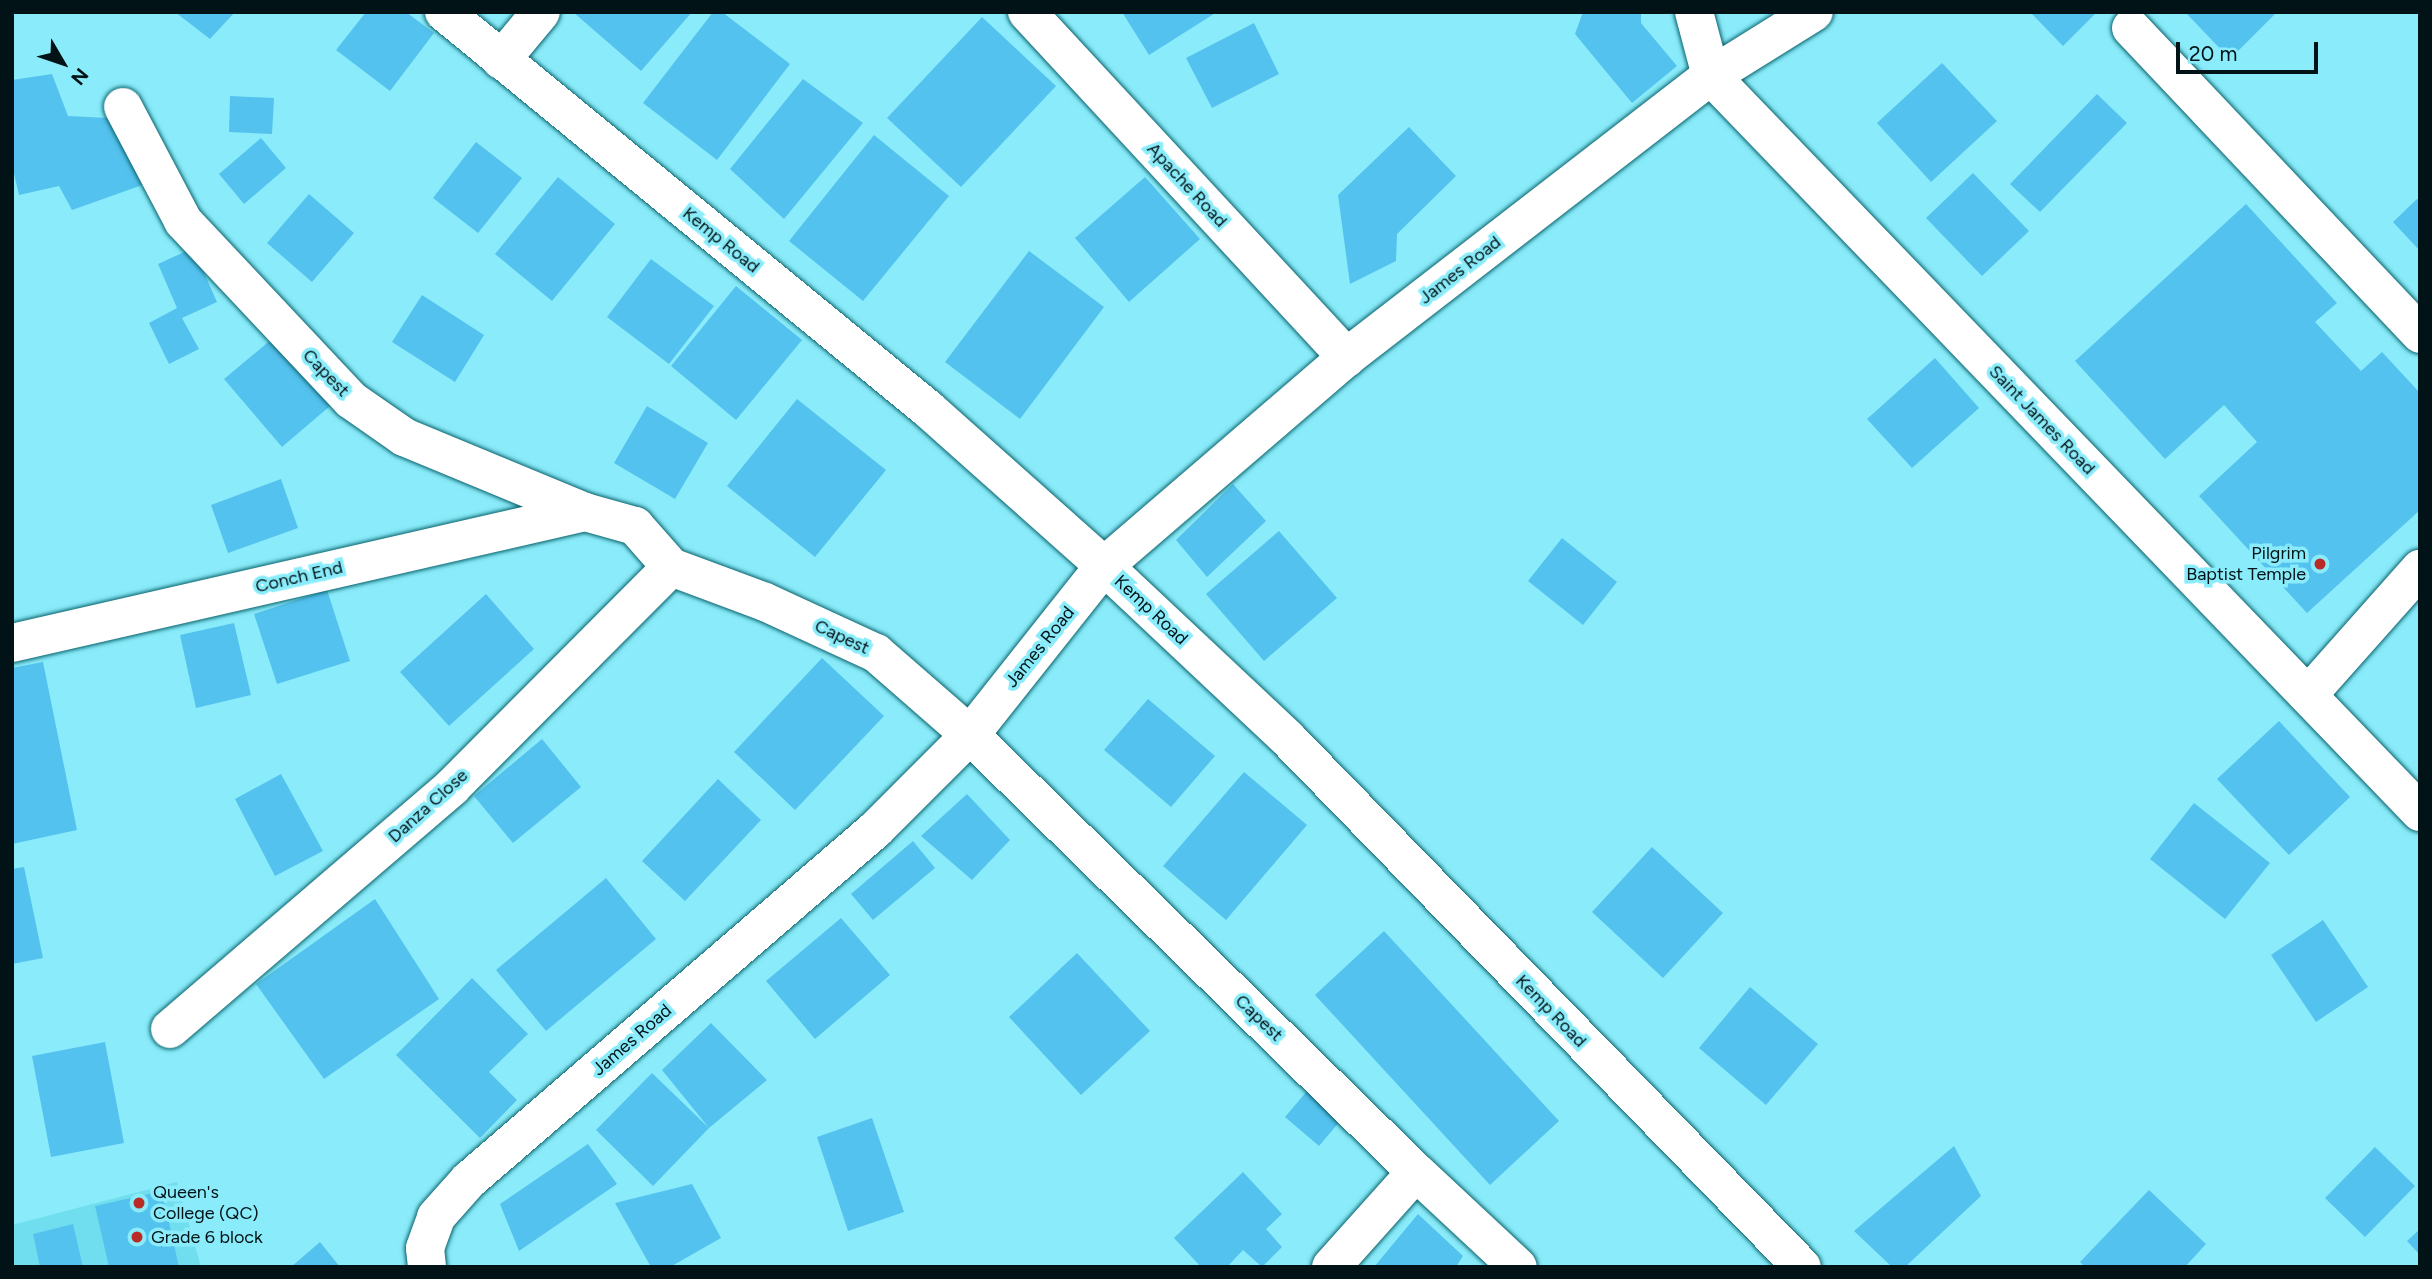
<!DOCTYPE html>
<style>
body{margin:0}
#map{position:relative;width:2432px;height:1279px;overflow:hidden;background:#8aecfa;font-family:Figtree,sans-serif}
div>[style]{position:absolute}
.built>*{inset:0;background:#70deee}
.building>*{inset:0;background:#54c2ee}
.roads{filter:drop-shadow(0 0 2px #09626c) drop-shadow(0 0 2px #09626c)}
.minor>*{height:38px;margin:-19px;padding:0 19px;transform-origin:19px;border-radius:19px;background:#fff}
.tertiary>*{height:38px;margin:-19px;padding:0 19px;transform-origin:19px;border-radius:19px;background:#fff}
.dots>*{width:19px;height:19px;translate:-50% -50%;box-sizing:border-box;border:4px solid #8aecfa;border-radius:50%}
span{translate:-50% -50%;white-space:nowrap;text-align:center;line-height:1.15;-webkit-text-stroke:7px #8aecfa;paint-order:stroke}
.street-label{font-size:18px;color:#011316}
.poi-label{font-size:18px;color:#011316}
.right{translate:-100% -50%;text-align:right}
.left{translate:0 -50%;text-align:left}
.frame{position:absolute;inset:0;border:14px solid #011316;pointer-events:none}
.north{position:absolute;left:28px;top:28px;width:70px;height:70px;-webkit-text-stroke:5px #8aecfa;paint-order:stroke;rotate:129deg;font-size:19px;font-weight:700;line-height:28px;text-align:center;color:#011316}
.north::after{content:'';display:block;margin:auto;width:24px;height:32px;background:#011316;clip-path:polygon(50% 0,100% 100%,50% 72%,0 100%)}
.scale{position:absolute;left:2176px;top:42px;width:142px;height:32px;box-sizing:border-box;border:4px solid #011316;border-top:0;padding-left:9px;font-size:21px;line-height:24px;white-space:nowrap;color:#011316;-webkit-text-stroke:5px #8aecfa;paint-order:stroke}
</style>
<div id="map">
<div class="built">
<div style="clip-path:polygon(177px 1182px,201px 1267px,12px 1267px,12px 1225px)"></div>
</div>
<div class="building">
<div style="clip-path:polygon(175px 12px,235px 12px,210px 39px)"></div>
<div style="clip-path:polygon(366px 12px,406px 12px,434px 33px,390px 91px,336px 50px)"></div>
<div style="clip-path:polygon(573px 12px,692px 12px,641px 71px)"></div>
<div style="clip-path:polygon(713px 12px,722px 12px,790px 64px,717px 160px,643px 103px)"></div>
<div style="clip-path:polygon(1122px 12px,1217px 12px,1149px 55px)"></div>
<div style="clip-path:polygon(1583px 12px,1641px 12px,1641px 23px,1677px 66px,1632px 103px,1575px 34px)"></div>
<div style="clip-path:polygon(2030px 12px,2097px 12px,2063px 46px)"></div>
<div style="clip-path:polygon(2185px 12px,2277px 12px,2230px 59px)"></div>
<div style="clip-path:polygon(982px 17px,1056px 86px,961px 187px,887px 118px)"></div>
<div style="clip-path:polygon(1254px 23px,1279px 74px,1212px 108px,1186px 58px)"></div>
<div style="clip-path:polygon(1942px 63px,1997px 121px,1931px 182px,1877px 123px)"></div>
<div style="clip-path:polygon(52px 74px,68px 116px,108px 118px,148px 183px,72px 210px,59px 186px,19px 195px,12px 165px,12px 80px)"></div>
<div style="clip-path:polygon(803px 79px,863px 123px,784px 219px,730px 169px)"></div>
<div style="clip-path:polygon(2097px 94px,2127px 123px,2040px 212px,2010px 184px)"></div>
<div style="clip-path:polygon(230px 96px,274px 98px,272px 134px,229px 132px)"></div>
<div style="clip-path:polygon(1409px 127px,1456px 176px,1397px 234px,1396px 261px,1350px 284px,1338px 195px)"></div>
<div style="clip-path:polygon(874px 135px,949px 196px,863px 301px,789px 241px)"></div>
<div style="clip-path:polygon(261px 138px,286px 168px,244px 204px,219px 174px)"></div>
<div style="clip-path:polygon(476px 142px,522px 178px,478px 233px,433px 198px)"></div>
<div style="clip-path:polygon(1973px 173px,2029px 231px,1982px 276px,1926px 218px)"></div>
<div style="clip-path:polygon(558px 177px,615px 224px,552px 301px,495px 254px)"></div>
<div style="clip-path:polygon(1145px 177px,1200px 239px,1129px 302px,1075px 238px)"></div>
<div style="clip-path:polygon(309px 194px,354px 233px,312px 282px,267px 243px)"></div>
<div style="clip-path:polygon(2417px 199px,2420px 201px,2420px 251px,2393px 222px)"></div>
<div style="clip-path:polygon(2246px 204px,2337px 303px,2315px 322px,2361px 371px,2382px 352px,2420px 393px,2420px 510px,2307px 613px,2199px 496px,2257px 442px,2224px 405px,2165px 459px,2075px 361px)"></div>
<div style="clip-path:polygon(193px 248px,217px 302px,182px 318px,199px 349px,169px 364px,149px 323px,177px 308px,158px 264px)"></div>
<div style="clip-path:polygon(1029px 251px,1104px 307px,1020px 419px,945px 362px)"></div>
<div style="clip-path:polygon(651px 259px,714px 306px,669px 364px,607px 317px)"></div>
<div style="clip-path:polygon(736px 286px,802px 340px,736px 420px,671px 366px)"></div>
<div style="clip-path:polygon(422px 295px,484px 335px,455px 382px,392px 342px)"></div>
<div style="clip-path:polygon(273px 338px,330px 406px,282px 447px,224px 379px)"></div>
<div style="clip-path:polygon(1935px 358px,1979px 408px,1912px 468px,1867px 419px)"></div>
<div style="clip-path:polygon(797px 399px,886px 470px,815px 557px,727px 486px)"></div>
<div style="clip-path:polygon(647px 406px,708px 443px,675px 499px,614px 463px)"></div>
<div style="clip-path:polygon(281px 479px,298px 528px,228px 553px,211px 505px)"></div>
<div style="clip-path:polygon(1233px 484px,1266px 521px,1207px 577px,1176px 540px)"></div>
<div style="clip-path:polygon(1279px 531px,1337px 598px,1264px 661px,1206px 594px)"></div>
<div style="clip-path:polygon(1562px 538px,1617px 582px,1583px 625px,1528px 581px)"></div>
<div style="clip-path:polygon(327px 590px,350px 661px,277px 684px,254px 614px)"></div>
<div style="clip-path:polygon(486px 594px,534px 649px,449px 726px,400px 672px)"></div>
<div style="clip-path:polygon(234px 623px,251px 695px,196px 708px,180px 635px)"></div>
<div style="clip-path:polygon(822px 658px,884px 716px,795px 810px,734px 752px)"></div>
<div style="clip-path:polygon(43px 662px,77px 830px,12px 844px,12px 668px)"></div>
<div style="clip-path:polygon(1148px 699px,1215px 756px,1171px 807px,1104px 750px)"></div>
<div style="clip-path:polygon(2279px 721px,2350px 797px,2289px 855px,2217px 779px)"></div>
<div style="clip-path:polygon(542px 739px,581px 787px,513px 843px,474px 796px)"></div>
<div style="clip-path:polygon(1244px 772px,1307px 825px,1226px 920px,1163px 866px)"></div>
<div style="clip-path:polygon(281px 774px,323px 851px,275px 876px,235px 799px)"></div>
<div style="clip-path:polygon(718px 779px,761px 820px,685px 901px,642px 861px)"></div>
<div style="clip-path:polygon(967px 794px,1010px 840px,972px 880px,921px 836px)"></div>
<div style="clip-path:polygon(2194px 803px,2270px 863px,2225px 919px,2150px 859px)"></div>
<div style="clip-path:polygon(913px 841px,935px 868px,873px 920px,851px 894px)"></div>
<div style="clip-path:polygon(1652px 847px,1723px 913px,1663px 978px,1592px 912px)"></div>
<div style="clip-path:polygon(24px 867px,43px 958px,12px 964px,12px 869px)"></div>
<div style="clip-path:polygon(606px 878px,656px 939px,546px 1031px,496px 970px)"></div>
<div style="clip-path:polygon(375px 899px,439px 999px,324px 1079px,256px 984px)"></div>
<div style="clip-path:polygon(841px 918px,890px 975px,815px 1039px,766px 981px)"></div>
<div style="clip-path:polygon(2323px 920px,2368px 987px,2316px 1022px,2271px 955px)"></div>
<div style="clip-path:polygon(1384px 931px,1559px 1121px,1490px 1185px,1315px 995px)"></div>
<div style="clip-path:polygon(1077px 953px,1150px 1031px,1081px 1095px,1009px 1017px)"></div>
<div style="clip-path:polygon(472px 978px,528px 1034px,489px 1072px,517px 1100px,480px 1138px,396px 1055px)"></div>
<div style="clip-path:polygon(1750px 987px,1818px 1044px,1766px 1105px,1699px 1048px)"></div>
<div style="clip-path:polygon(711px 1023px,767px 1080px,709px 1128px,653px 1186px,596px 1130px,652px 1073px,709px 1128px,662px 1070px)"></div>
<div style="clip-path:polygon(105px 1042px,124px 1143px,51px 1157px,32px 1056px)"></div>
<div style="clip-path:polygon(1307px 1091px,1341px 1120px,1319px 1146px,1285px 1117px)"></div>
<div style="clip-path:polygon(872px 1118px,904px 1212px,848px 1231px,817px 1137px)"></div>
<div style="clip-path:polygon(588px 1144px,617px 1184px,519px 1251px,500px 1204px)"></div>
<div style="clip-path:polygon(1954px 1146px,1981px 1196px,1905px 1267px,1892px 1267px,1854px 1231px)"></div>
<div style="clip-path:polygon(2375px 1147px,2415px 1186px,2365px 1237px,2325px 1198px)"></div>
<div style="clip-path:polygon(1243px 1172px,1282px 1214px,1266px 1229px,1282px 1247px,1262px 1267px,1243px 1250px,1227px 1267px,1201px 1267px,1174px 1238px)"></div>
<div style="clip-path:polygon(692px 1184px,721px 1238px,670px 1267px,651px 1267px,615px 1203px)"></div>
<div style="clip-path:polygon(2149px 1190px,2206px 1244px,2185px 1267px,2085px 1267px,2080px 1262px)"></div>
<div style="clip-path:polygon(162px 1191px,179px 1267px,109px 1267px,95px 1206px)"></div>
<div style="clip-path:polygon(1418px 1214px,1463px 1256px,1456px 1267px,1374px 1267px)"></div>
<div style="clip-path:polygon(73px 1224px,83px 1267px,40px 1267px,33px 1234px)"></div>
<div style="clip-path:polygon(2420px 1229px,2420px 1255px,2407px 1241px)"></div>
<div style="clip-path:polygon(320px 1242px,340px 1267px,291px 1267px)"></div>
</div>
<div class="roads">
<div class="minor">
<div style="left:1027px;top:12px;width:471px;rotate:47.2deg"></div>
<div style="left:1694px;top:12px;width:66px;rotate:75.1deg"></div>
<div style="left:1711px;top:76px;width:1022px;rotate:46.07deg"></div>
<div style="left:2131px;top:28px;width:421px;rotate:46.6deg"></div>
<div style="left:501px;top:60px;width:62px;rotate:-50.2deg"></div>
<div style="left:123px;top:107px;width:129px;rotate:62.2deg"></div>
<div style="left:183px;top:221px;width:245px;rotate:46.8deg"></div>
<div style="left:351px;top:400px;width:65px;rotate:34.9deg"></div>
<div style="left:404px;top:437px;width:196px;rotate:22.5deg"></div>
<div style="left:585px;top:512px;width:52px;rotate:15.6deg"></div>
<div style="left:635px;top:526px;width:55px;rotate:48.7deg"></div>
<div style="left:671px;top:567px;width:100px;rotate:20.4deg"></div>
<div style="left:765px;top:602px;width:122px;rotate:24.7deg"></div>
<div style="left:876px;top:653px;width:125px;rotate:41.1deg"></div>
<div style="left:970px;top:735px;width:624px;rotate:44.42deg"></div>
<div style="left:1416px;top:1172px;width:139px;rotate:43deg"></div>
<div style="left:12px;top:643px;width:588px;rotate:-12.88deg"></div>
<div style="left:2308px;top:695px;width:169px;rotate:-48.4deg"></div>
<div style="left:170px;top:1029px;width:372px;rotate:-40.6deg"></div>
<div style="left:452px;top:787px;width:310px;rotate:-45.1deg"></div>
<div style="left:427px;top:1267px;width:19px;rotate:-96deg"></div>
<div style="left:425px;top:1248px;width:33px;rotate:-70deg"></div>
<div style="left:436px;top:1217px;width:50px;rotate:-48.3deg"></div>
<div style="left:469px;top:1180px;width:537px;rotate:-40.77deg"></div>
<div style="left:876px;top:829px;width:133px;rotate:-45deg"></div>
<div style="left:970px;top:735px;width:216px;rotate:-51.6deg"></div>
<div style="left:1104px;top:566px;width:321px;rotate:-40.7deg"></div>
<div style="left:1347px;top:357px;width:460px;rotate:-37.7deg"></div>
<div style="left:1711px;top:76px;width:121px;rotate:-31.9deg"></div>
<div style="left:1331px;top:1267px;width:127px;rotate:-48.2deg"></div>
</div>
<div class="tertiary">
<div style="left:444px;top:12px;width:626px;rotate:39.36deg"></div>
<div style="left:928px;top:409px;width:236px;rotate:41.7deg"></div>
<div style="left:1104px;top:566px;width:251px;rotate:43.2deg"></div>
<div style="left:1287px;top:738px;width:738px;rotate:45.77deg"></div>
</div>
</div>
<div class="dots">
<div style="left:2320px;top:564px;background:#ba2b27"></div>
<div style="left:139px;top:1203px;background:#ba2b27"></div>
<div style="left:137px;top:1237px;background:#ba2b27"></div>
</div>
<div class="street-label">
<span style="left:1187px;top:185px;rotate:47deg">Apache Road</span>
<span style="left:721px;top:240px;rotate:39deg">Kemp Road</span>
<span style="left:1460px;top:270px;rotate:-38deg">James Road</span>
<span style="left:326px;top:373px;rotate:46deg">Capest</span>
<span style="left:2042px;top:420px;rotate:46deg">Saint James Road</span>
<span style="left:299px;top:577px;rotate:-13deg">Conch End</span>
<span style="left:1151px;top:610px;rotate:43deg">Kemp Road</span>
<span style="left:842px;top:637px;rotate:25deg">Capest</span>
<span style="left:1040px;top:647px;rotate:-51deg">James Road</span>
<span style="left:428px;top:806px;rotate:-42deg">Danza Close</span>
<span style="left:1551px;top:1011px;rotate:46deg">Kemp Road</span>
<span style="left:1259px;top:1018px;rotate:44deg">Capest</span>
<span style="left:632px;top:1040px;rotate:-41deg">James Road</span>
</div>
<div class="poi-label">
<span class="right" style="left:2306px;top:564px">Pilgrim<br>Baptist Temple</span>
<span class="left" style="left:153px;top:1203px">Queen's<br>College (QC)</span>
<span class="left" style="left:151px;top:1237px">Grade 6 block</span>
</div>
<div class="frame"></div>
<div class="north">N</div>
<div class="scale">20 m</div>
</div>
